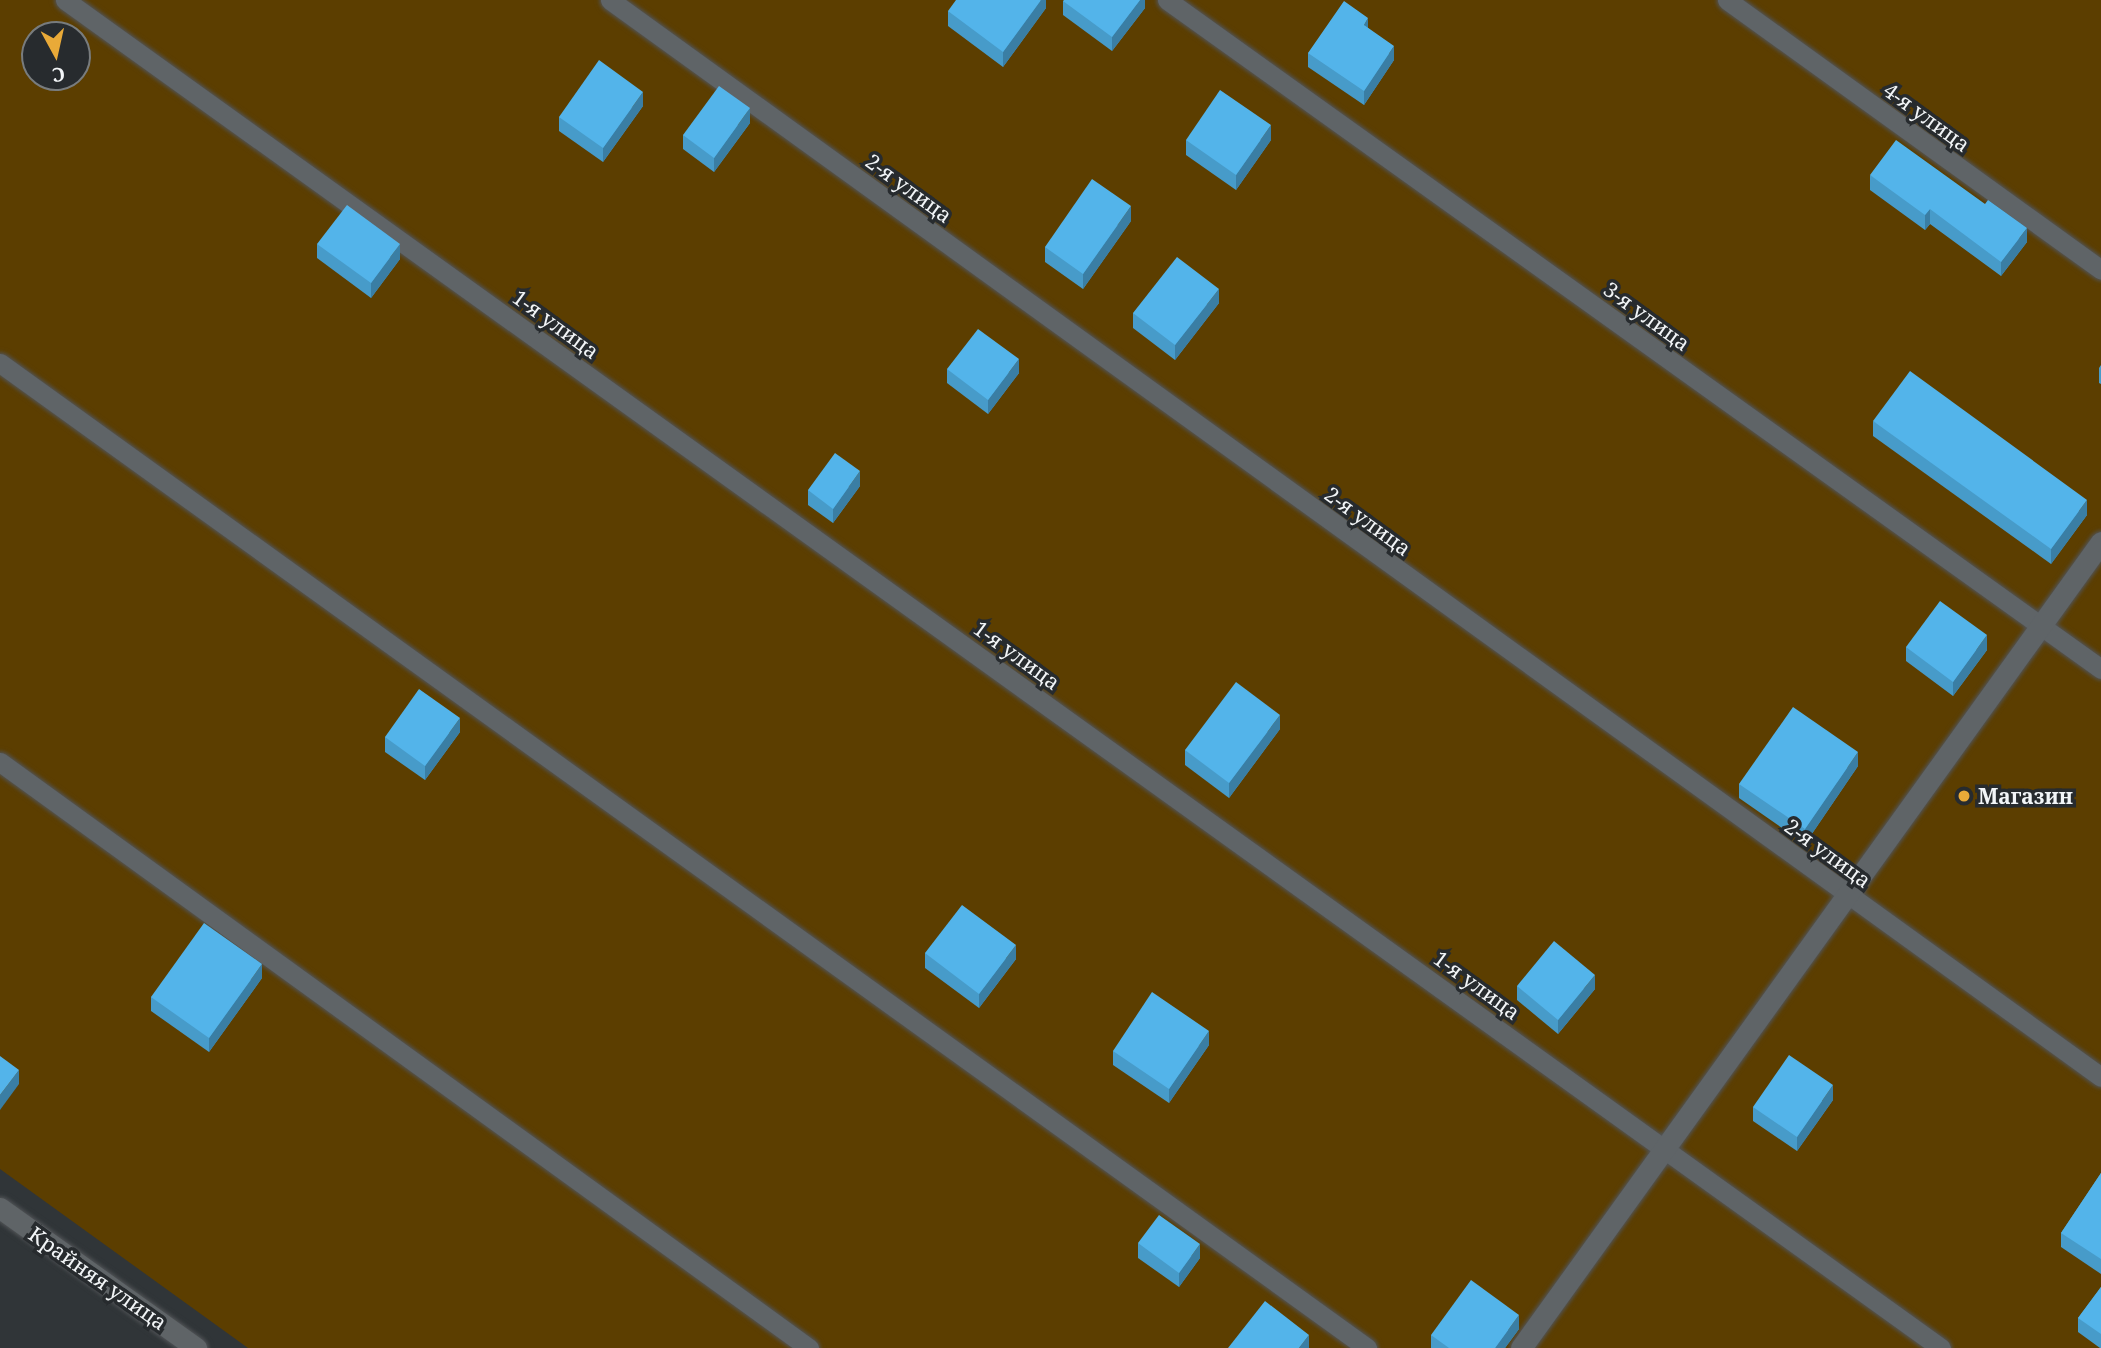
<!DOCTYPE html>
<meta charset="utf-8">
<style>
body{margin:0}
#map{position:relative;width:2101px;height:1348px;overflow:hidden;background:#303538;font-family:"Noto Serif",serif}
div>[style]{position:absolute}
.green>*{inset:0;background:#5c3e00}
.roads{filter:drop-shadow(0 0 2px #515457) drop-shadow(0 0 2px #515457)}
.lane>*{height:19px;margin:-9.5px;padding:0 9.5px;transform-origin:9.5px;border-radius:9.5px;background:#5f6467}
.secondary>*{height:21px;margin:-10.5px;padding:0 10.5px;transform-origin:10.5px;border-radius:10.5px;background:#5f6467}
.wall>*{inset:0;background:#479bc9}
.shaded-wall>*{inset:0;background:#3a7ea4}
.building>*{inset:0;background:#53b4ea}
.dots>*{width:19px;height:19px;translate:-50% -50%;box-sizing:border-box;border:4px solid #272b2e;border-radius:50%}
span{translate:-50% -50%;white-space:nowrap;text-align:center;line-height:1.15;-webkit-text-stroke:7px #272b2e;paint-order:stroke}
.street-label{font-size:21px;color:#f2f5f7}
.poi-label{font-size:21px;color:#f2f5f7;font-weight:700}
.left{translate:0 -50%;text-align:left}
.north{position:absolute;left:21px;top:21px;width:70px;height:70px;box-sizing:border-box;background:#272b2e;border:2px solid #787c7e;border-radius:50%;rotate:172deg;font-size:19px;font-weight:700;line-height:28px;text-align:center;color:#f2f5f7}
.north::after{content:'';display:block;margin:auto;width:24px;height:32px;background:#e9aa38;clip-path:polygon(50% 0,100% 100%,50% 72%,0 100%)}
</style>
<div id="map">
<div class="green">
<div style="clip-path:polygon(evenodd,0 0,2101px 0,2101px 1348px,248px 1348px,0 1169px,0 0,35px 35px,77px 35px,77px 77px,35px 77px,35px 35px)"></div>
</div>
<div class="roads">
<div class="lane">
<div style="left:65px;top:0;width:2310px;rotate:35.7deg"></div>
<div style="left:610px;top:0;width:1839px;rotate:35.84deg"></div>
<div style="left:1167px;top:0;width:1149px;rotate:35.61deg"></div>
<div style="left:1727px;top:0;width:461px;rotate:35.8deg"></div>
<div style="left:0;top:363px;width:1685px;rotate:35.77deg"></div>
<div style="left:0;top:762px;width:999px;rotate:35.92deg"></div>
</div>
<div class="secondary">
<div style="left:0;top:1208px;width:241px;rotate:35.5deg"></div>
<div style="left:1521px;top:1348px;width:993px;rotate:-54.26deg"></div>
</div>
</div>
<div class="wall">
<div style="clip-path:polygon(1046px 0,1046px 8px,1003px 67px,948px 26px,948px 11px)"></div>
<div style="clip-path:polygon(1145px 0,1145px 8px,1112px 51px,1063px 15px,1063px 1px)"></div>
<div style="clip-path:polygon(1368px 28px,1394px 60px,1364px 105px,1308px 67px,1308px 53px)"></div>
<div style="clip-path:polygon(643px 106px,603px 162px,559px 131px,559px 117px)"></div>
<div style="clip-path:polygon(750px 123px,714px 172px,683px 149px,683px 135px)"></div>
<div style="clip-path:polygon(1186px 140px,1271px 140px,1236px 190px,1186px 155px)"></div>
<div style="clip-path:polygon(1870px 175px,2027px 242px,2001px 276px,1930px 224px,1925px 230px,1870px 190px)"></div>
<div style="clip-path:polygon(1131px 221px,1083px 289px,1045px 262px,1045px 247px)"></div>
<div style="clip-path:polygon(317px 244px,400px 259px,371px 298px,317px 258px)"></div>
<div style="clip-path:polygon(1219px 303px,1175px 360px,1133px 328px,1133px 313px)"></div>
<div style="clip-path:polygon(2101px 365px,2101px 384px,2099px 383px,2099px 368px)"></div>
<div style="clip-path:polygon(947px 369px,1019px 373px,988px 414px,947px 383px)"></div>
<div style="clip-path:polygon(1873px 421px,2087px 515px,2051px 564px,1873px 436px)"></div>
<div style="clip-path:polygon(860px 486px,833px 523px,808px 505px,808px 490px)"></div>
<div style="clip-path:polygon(1906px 647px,1987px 650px,1953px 696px,1906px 661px)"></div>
<div style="clip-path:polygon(1280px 729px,1229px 798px,1185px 765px,1185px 750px)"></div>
<div style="clip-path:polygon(460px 732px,425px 780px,385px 752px,385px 737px)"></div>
<div style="clip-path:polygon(1858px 766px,1805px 844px,1739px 798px,1739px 784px)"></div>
<div style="clip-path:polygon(925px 953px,1016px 959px,979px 1008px,925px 968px)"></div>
<div style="clip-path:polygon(262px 978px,209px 1052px,151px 1011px,151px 997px)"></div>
<div style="clip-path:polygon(1517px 986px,1595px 989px,1558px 1034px,1517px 1000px)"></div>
<div style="clip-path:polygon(1209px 1045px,1169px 1103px,1113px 1065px,1113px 1051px)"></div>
<div style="clip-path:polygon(1833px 1100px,1797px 1151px,1753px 1121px,1753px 1107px)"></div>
<div style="clip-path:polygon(2101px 1173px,2101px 1274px,2061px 1247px,2061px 1233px)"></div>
<div style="clip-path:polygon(1138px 1243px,1200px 1258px,1179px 1287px,1138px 1258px)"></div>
<div style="clip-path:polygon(2101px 1287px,2101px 1348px,2100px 1348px,2078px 1332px,2078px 1318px)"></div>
<div style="clip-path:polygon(1519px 1329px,1505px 1348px,1431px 1348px,1431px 1335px)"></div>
</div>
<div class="shaded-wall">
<div style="clip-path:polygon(1041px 0,1046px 0,1046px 8px,1003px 67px,1003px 52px)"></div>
<div style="clip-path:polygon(1140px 0,1145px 0,1145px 8px,1112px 51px,1112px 37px)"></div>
<div style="clip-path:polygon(1368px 18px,1368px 33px,1364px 25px)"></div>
<div style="clip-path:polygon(1394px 46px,1394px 60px,1364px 105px,1364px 91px)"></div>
<div style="clip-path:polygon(643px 92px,643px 106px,603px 162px,603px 148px)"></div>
<div style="clip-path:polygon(750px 108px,750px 123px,714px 172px,714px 158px)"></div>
<div style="clip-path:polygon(1271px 125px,1271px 140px,1236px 190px,1236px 175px)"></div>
<div style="clip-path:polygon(1131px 206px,1131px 221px,1083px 289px,1083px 274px)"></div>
<div style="clip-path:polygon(1930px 209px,1930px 224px,1925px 230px,1925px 215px)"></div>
<div style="clip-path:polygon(2027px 228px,2027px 242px,2001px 276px,2001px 262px)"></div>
<div style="clip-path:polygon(400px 244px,400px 259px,371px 298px,371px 283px)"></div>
<div style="clip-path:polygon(1219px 289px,1219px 303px,1175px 360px,1175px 345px)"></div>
<div style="clip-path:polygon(1019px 359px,1019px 373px,988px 414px,988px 400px)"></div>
<div style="clip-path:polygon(860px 471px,860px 486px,833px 523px,833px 509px)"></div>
<div style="clip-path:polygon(2087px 500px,2087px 515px,2051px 564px,2051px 549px)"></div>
<div style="clip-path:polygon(1987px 635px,1987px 650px,1953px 696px,1953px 682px)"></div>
<div style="clip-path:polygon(1280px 715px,1280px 729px,1229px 798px,1229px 783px)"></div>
<div style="clip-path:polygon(460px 718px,460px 732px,425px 780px,425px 766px)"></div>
<div style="clip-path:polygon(1858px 752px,1858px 766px,1805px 844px,1805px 829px)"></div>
<div style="clip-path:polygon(1016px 945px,1016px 959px,979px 1008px,979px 994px)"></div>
<div style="clip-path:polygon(262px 964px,262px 978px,209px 1052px,209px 1038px)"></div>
<div style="clip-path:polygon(1595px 975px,1595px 989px,1558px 1034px,1558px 1020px)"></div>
<div style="clip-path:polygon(1209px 1031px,1209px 1045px,1169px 1103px,1169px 1089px)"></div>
<div style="clip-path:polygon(19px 1070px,19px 1084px,0 1110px,0 1095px)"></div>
<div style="clip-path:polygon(1833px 1085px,1833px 1100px,1797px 1151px,1797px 1137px)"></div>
<div style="clip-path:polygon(1200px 1244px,1200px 1258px,1179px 1287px,1179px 1273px)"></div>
<div style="clip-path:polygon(1519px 1315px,1519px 1329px,1505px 1348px,1495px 1348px)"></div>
<div style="clip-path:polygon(1309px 1335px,1309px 1348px,1299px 1348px)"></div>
</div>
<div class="building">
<div style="clip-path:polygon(956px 0,1041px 0,1003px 52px,948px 11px)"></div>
<div style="clip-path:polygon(1064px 0,1140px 0,1112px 37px,1063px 1px)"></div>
<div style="clip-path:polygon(1344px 1px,1368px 18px,1364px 25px,1394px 46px,1364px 91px,1308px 53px)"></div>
<div style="clip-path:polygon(599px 60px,643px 92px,603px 148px,559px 117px)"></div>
<div style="clip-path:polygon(719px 86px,750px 108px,714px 158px,683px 135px)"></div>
<div style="clip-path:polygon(1220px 90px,1271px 125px,1236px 175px,1186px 140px)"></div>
<div style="clip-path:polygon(1896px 140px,1985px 204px,1988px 200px,2027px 228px,2001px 262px,1930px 209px,1925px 215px,1870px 175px)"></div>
<div style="clip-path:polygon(1092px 179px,1131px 206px,1083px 274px,1045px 247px)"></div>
<div style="clip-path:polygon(347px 205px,400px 244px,371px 283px,317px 244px)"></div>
<div style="clip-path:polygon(1177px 257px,1219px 289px,1175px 345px,1133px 313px)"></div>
<div style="clip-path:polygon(978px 329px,1019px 359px,988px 400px,947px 369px)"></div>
<div style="clip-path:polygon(1910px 371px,2087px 500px,2051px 549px,1873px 421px)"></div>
<div style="clip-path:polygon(835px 453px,860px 471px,833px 509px,808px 490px)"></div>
<div style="clip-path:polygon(1940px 601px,1987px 635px,1953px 682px,1906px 647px)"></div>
<div style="clip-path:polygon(1236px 682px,1280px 715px,1229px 783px,1185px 750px)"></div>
<div style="clip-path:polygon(419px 689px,460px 718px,425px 766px,385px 737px)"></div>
<div style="clip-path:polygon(1793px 707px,1858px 752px,1805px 829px,1739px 784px)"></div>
<div style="clip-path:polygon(962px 905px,1016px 945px,979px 994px,925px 953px)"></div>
<div style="clip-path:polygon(204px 923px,262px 964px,209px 1038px,151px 997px)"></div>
<div style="clip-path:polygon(1554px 941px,1595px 975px,1558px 1020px,1517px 986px)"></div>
<div style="clip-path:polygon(1152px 992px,1209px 1031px,1169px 1089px,1113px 1051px)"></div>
<div style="clip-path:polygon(1789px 1055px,1833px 1085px,1797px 1137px,1753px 1107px)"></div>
<div style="clip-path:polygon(0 1056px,19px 1070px,0 1095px)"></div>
<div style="clip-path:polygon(2101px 1173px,2101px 1259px,2061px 1233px)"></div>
<div style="clip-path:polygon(1159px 1215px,1200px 1244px,1179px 1273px,1138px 1243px)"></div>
<div style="clip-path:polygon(1471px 1280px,1519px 1315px,1495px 1348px,1449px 1348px,1431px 1335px)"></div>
<div style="clip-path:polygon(2101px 1287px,2101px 1334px,2078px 1318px)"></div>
<div style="clip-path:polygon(1265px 1301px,1309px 1335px,1299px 1348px,1228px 1348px)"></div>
</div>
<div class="dots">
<div style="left:1964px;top:796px;background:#e9aa38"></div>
</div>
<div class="street-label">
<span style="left:1927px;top:117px;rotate:36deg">4-я улица</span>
<span style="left:909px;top:188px;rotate:36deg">2-я улица</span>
<span style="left:1647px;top:316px;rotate:36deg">3-я улица</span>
<span style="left:556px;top:324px;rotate:36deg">1-я улица</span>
<span style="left:1368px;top:521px;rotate:36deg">2-я улица</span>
<span style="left:1017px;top:655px;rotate:36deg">1-я улица</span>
<span style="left:1828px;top:853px;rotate:36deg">2-я улица</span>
<span style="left:1477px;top:985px;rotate:36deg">1-я улица</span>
<span style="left:98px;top:1278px;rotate:35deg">Крайняя улица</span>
</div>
<div class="poi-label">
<span class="left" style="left:1978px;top:796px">Магазин</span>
</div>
<div class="north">С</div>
</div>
